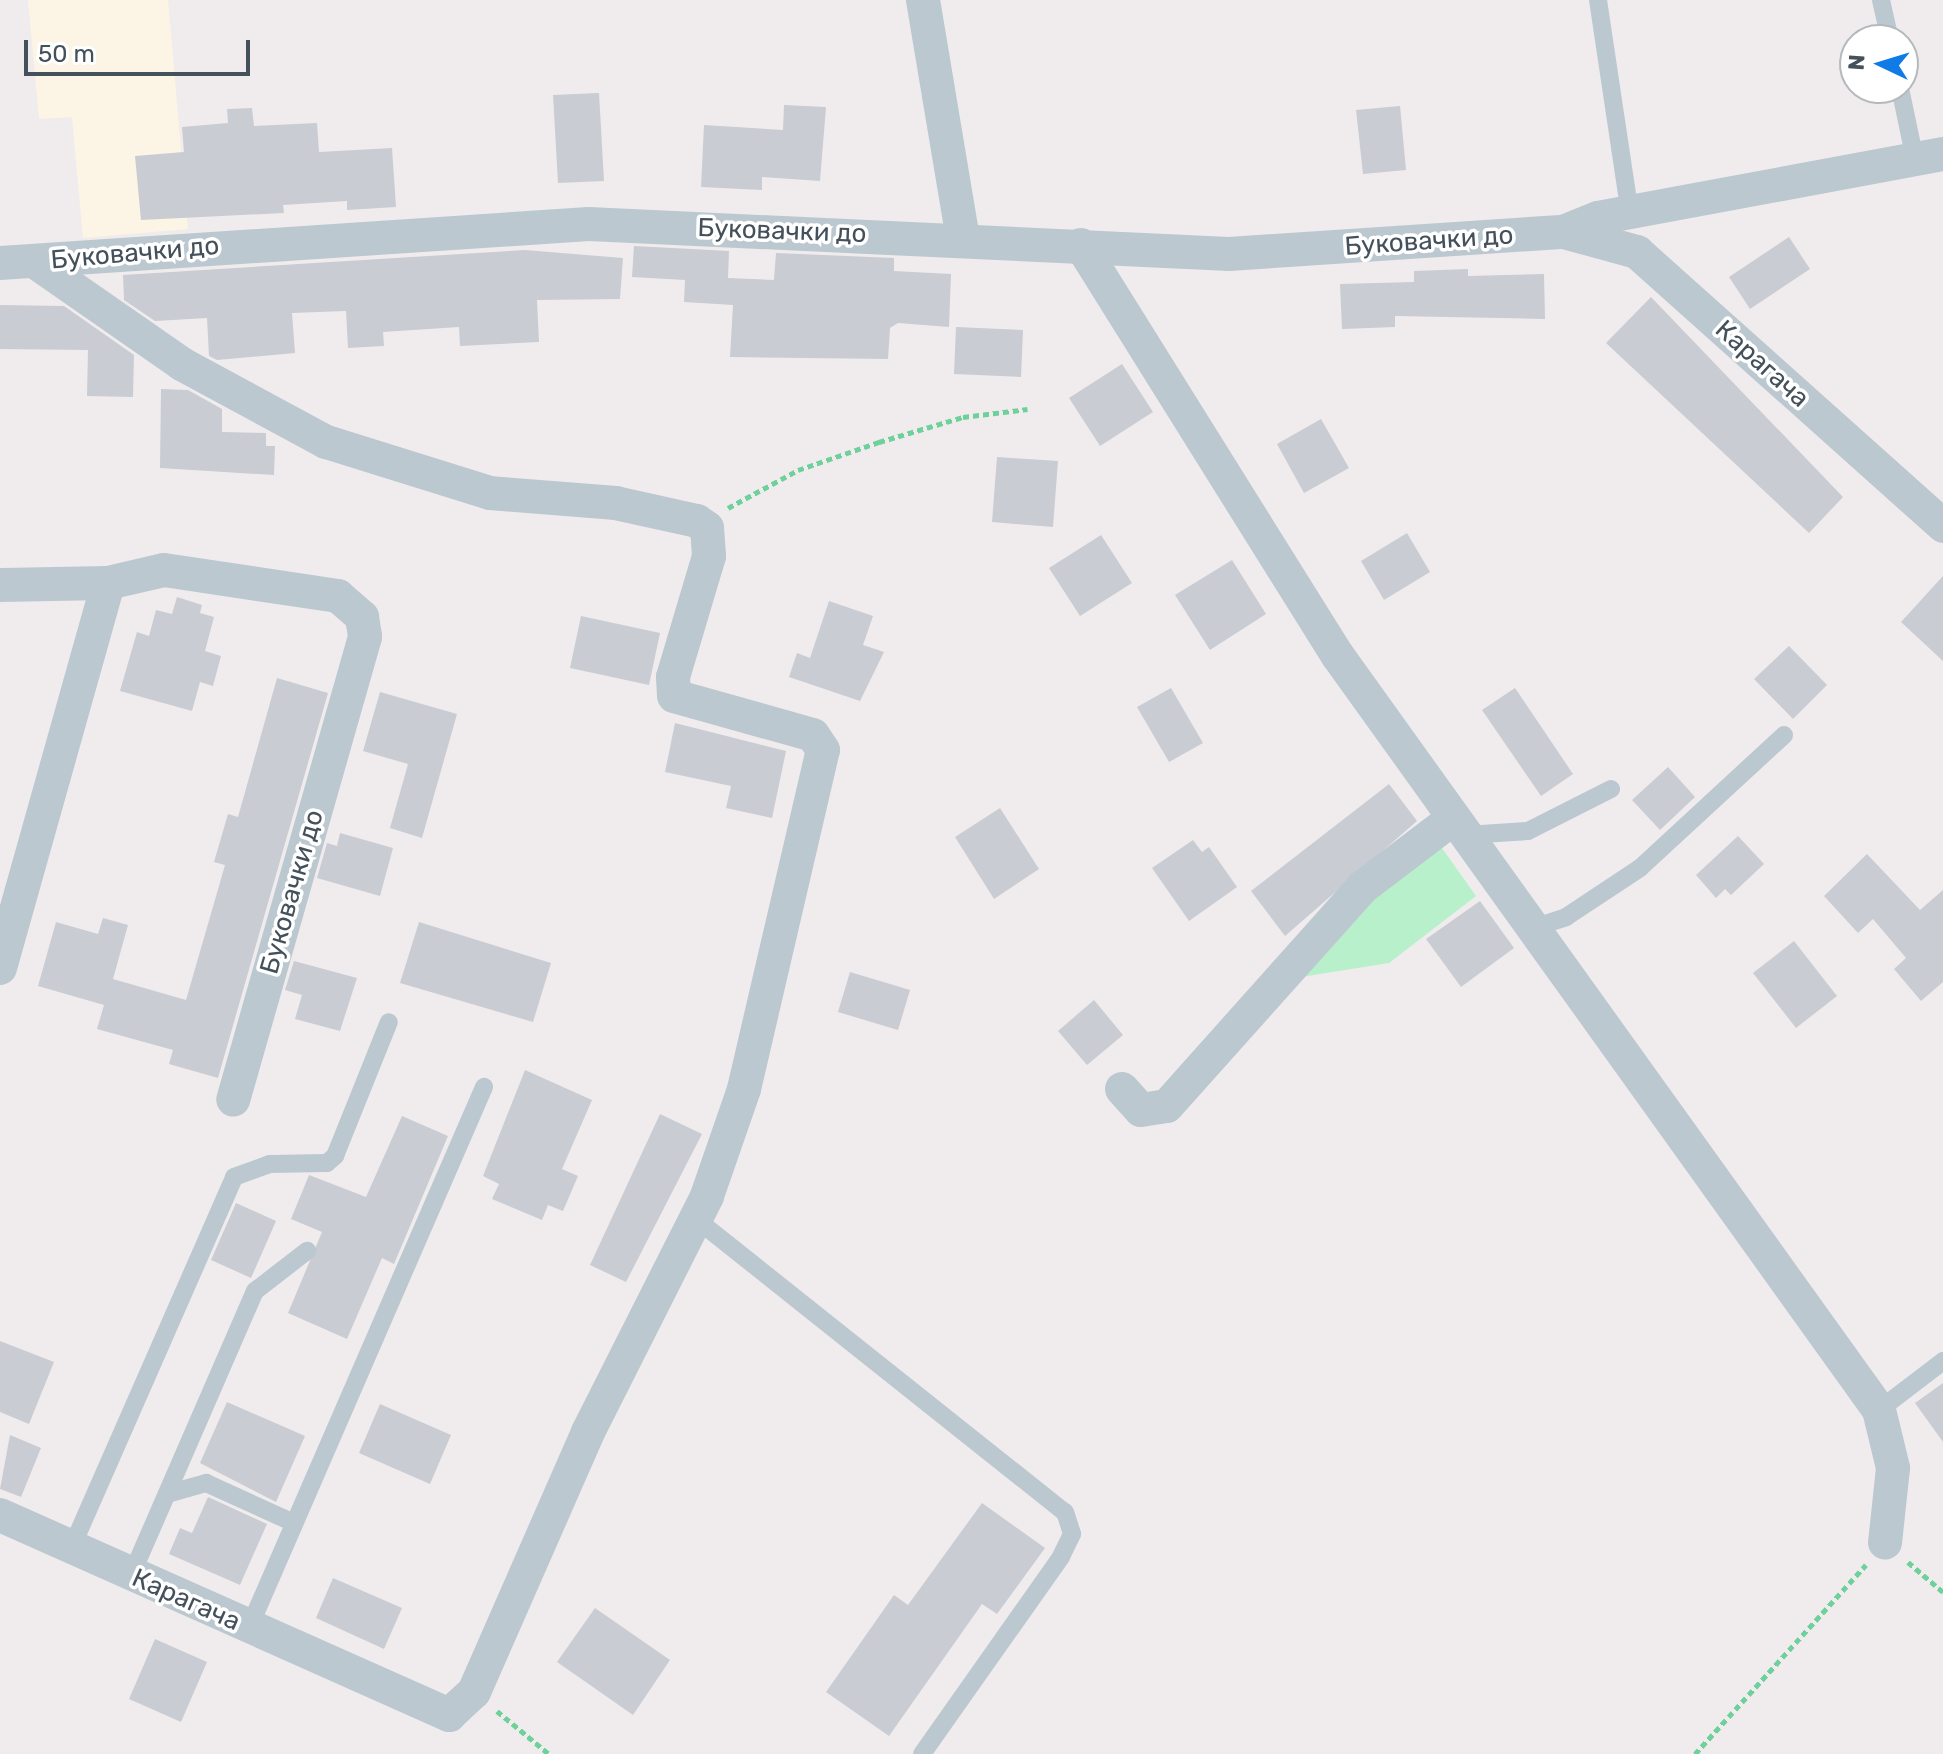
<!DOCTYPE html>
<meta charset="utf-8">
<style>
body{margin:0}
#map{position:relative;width:1943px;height:1754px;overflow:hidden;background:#f0eced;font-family:Rubik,sans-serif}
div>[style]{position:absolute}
.commercial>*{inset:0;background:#fcf4e4}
.green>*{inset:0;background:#b7f0ca}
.building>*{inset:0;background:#c9ccd2}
.path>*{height:5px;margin-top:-2.5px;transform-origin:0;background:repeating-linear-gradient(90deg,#6ed09a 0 6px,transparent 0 10px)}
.lane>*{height:18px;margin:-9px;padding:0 9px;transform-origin:9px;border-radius:9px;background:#bcc8d0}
.street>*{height:34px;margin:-17px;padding:0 17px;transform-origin:17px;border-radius:17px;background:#bcc8d0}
span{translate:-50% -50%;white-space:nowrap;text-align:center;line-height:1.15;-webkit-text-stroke:7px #fff;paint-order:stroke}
.street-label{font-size:26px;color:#44515b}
.north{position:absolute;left:1839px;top:24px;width:80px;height:80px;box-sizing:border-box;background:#fff;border:2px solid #b4b9bd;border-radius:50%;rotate:274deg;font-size:22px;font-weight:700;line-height:32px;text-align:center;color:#44515b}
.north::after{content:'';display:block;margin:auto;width:28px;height:36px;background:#107be6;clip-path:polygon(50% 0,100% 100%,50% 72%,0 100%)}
.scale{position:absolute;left:24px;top:40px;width:226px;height:36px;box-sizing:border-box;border:4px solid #44515b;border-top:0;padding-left:10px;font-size:24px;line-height:28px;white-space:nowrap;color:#44515b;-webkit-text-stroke:6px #fff;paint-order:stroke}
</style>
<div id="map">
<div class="commercial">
<div style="clip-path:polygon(28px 0,168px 0,188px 229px,83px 238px,72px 117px,39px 119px)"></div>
</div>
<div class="green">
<div style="clip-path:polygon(1437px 841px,1476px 896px,1389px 963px,1301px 977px,1367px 893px)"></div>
</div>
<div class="building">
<div style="clip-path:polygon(599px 93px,604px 181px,558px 183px,553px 95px)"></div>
<div style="clip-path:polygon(784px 105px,826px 107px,820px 181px,762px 177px,762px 190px,701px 187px,704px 125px,783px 130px)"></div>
<div style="clip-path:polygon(1400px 106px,1406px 170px,1363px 174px,1356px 110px)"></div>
<div style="clip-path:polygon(252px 108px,254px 126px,317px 123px,319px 152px,392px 148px,396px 207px,347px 210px,347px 201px,283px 205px,284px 213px,141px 220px,135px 156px,184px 152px,182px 127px,228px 123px,227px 109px)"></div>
<div style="clip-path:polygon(1789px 237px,1810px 269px,1750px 309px,1729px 277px)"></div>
<div style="clip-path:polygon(634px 246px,729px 251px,728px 278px,774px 280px,776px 253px,894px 258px,894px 271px,951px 274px,949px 327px,898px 323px,890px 328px,888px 359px,730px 357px,733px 305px,684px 302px,685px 280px,632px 277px)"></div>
<div style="clip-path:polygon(525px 250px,623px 258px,620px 299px,537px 300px,539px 342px,460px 346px,459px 327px,383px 332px,384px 346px,348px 348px,346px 311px,292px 313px,295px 353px,217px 360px,209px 356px,207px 318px,155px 321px,124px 300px,123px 275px)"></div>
<div style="clip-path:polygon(1468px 269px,1468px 276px,1544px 274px,1545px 319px,1395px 316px,1395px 327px,1342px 329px,1340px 284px,1414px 282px,1414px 271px)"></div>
<div style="clip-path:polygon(1651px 297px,1843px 497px,1809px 533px,1606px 343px)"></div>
<div style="clip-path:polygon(0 305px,64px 306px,134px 355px,133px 397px,87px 396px,88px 350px,0 349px)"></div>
<div style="clip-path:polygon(956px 327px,1023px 330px,1021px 377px,954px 374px)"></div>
<div style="clip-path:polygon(1122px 364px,1153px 412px,1100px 446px,1069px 398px)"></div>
<div style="clip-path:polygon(161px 389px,188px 390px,222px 409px,222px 432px,266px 433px,266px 446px,275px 446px,274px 475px,160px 468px)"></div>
<div style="clip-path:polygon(1321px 419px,1349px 468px,1304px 493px,1277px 444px)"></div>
<div style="clip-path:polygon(997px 457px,1058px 461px,1053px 527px,992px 522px)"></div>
<div style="clip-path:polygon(1407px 533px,1430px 572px,1384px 600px,1361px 561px)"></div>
<div style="clip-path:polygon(1101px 535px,1132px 583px,1080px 616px,1049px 568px)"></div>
<div style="clip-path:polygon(1232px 560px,1266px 614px,1210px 650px,1175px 595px)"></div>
<div style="clip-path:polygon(1943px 576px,1943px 661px,1901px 622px)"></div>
<div style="clip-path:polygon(177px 597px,202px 605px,200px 613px,214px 617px,205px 651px,221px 656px,213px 686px,200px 682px,192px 711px,120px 691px,137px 632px,149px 636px,156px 610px,172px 614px)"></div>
<div style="clip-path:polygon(829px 601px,873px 616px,863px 645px,884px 652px,860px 701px,789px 677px,797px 653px,810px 658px)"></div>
<div style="clip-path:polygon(581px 616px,660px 633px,649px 685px,570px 668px)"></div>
<div style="clip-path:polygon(1789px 646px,1827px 685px,1793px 719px,1754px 679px)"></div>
<div style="clip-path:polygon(277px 678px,328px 693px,218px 1078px,169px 1064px,173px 1050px,97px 1029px,104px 1005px,38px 986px,56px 922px,98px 934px,103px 918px,128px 925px,113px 979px,186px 1000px,225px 865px,214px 862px,228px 814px,238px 817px)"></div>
<div style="clip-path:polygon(1171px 688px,1203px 743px,1169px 762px,1137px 707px)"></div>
<div style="clip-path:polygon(1515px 688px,1573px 774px,1541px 796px,1482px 710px)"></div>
<div style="clip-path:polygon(380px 692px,457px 714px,422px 838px,390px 828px,408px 764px,363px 751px)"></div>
<div style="clip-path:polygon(675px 723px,786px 751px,772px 818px,726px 808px,731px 786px,665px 772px)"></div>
<div style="clip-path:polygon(1668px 767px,1695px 797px,1660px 830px,1632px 800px)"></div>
<div style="clip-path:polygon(1389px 784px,1417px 821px,1285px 936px,1251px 891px)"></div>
<div style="clip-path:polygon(1000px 808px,1039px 869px,994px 899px,955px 837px)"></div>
<div style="clip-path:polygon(340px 833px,393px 848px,380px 896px,317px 878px,327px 843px,337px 846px)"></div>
<div style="clip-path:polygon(1738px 836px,1764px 864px,1731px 895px,1725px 889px,1716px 898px,1696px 875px)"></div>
<div style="clip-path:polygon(1193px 840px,1202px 852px,1209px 847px,1237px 887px,1189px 921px,1152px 868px)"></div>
<div style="clip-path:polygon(1867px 854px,1920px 910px,1943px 890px,1943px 982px,1921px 1001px,1894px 969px,1906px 958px,1873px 919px,1858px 933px,1824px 896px)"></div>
<div style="clip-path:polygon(1480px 901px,1514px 948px,1461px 987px,1426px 939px)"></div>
<div style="clip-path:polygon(419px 922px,551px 963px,533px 1022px,400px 983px)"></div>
<div style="clip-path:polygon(1794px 941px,1837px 996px,1796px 1028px,1753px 973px)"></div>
<div style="clip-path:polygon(294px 961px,357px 978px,340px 1031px,295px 1019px,302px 995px,285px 990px)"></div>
<div style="clip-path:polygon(850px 972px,910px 990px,898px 1030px,838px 1012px)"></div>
<div style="clip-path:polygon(1094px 1000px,1123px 1035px,1087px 1065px,1058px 1031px)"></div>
<div style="clip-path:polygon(525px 1070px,592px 1100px,562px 1169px,578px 1176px,563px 1211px,548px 1205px,542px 1220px,492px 1199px,499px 1184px,483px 1176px)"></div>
<div style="clip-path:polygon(660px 1114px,702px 1134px,626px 1282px,590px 1265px)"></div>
<div style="clip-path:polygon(402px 1116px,448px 1136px,394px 1264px,382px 1258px,347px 1339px,288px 1313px,322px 1232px,291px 1219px,309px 1175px,366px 1197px)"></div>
<div style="clip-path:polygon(236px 1203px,276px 1221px,251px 1278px,211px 1260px)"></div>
<div style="clip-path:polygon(0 1341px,54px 1362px,29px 1424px,0 1412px)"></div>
<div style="clip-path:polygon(1943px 1383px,1943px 1442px,1915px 1403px)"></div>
<div style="clip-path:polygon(227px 1402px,305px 1436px,276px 1502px,200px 1463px)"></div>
<div style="clip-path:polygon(380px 1404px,451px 1435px,430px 1484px,359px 1453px)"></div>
<div style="clip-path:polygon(10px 1435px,41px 1448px,21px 1497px,0 1489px)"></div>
<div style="clip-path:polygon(208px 1497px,267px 1524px,240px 1585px,169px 1554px,180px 1528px,192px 1533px)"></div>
<div style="clip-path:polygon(982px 1503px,1045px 1548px,997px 1614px,982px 1604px,889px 1736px,826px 1692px,894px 1595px,908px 1605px)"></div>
<div style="clip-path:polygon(333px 1578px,402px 1608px,384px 1649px,316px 1618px)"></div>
<div style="clip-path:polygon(595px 1608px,670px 1660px,633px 1715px,557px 1662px)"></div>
<div style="clip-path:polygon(155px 1639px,207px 1662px,181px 1722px,129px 1699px)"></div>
</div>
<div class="path">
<div style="left:728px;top:508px;width:80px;rotate:-28.5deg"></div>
<div style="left:798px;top:470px;width:86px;rotate:-19.1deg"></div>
<div style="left:879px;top:442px;width:88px;rotate:-16.6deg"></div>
<div style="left:963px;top:417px;width:65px;rotate:-7deg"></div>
<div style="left:1908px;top:1562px;width:46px;rotate:40.6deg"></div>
<div style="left:497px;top:1711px;width:67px;rotate:39.6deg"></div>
<div style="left:1695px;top:1754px;width:255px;rotate:-47.9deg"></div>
</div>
<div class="lane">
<div style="left:1598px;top:0;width:215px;rotate:81.5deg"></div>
<div style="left:1881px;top:0;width:41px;rotate:77.3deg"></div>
<div style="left:1900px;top:88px;width:74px;rotate:78.2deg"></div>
<div style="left:1466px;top:835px;width:62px;rotate:-3.7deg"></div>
<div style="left:1528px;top:831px;width:93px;rotate:-26.8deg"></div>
<div style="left:1533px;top:928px;width:35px;rotate:-18deg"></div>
<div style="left:1566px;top:917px;width:89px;rotate:-33.5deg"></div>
<div style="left:1640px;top:868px;width:196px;rotate:-42.7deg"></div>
<div style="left:696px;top:1219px;width:471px;rotate:38.5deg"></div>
<div style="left:1065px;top:1512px;width:23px;rotate:72deg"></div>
<div style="left:1072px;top:1534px;width:25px;rotate:116deg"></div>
<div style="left:1061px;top:1557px;width:241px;rotate:125.2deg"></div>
<div style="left:1879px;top:1410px;width:81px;rotate:-37.4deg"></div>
<div style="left:167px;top:1494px;width:41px;rotate:-15.8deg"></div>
<div style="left:206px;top:1483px;width:97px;rotate:24.4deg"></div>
<div style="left:71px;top:1549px;width:406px;rotate:-66.3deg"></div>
<div style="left:234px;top:1177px;width:38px;rotate:-20deg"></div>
<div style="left:270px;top:1164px;width:57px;rotate:-1deg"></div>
<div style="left:327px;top:1163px;width:11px;rotate:-41deg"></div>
<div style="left:335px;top:1156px;width:144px;rotate:-68.1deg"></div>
<div style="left:131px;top:1576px;width:311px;rotate:-66.5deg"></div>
<div style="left:255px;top:1291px;width:66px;rotate:-37.6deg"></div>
<div style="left:249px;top:1628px;width:590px;rotate:-66.52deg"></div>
</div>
<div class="street">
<div style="left:923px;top:0;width:241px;rotate:80.5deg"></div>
<div style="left:1568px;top:230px;width:32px;rotate:-22deg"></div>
<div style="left:1598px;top:218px;width:351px;rotate:-10.5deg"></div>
<div style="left:1081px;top:245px;width:485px;rotate:58deg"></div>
<div style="left:1338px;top:656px;width:928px;rotate:54.34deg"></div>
<div style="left:1879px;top:1410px;width:60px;rotate:76.4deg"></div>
<div style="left:1893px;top:1468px;width:75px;rotate:96.1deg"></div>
<div style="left:0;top:263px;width:590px;rotate:-3.79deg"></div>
<div style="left:589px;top:224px;width:641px;rotate:2.68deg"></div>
<div style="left:1229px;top:254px;width:336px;rotate:-3.8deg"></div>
<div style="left:1564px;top:232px;width:76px;rotate:15.3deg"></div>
<div style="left:1637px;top:252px;width:411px;rotate:41.8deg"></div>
<div style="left:0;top:585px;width:108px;rotate:-1.1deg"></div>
<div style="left:108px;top:583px;width:57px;rotate:-13.1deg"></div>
<div style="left:164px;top:570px;width:176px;rotate:8.5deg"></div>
<div style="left:338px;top:596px;width:32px;rotate:41deg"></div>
<div style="left:362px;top:617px;width:20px;rotate:81deg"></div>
<div style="left:365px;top:637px;width:481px;rotate:105.9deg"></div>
<div style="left:0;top:968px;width:400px;rotate:-74.3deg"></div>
<div style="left:1122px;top:1089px;width:28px;rotate:48deg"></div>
<div style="left:1141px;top:1110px;width:26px;rotate:-9deg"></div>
<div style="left:1167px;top:1106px;width:294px;rotate:-48.2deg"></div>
<div style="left:1363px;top:887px;width:114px;rotate:-37.2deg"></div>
<div style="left:0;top:1515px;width:492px;rotate:24deg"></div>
<div style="left:449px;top:1715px;width:34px;rotate:-43deg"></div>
<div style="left:474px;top:1692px;width:284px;rotate:-66.3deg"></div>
<div style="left:588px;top:1432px;width:264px;rotate:-63.2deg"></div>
<div style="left:707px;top:1196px;width:113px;rotate:-70.9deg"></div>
<div style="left:744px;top:1089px;width:348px;rotate:-76.9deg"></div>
<div style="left:823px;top:750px;width:18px;rotate:-124deg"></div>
<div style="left:813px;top:735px;width:144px;rotate:-164.3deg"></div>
<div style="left:674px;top:696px;width:19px;rotate:-93deg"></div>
<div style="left:673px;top:677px;width:126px;rotate:-73.4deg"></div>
<div style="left:709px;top:556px;width:28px;rotate:-94deg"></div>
<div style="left:707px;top:528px;width:12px;rotate:-145deg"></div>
<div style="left:697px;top:521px;width:83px;rotate:-167.5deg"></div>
<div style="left:616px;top:503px;width:126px;rotate:-175.5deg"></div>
<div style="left:490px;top:493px;width:172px;rotate:-162.7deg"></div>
<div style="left:326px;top:442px;width:164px;rotate:-151.6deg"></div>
<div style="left:182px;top:364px;width:179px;rotate:-145.2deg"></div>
</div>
<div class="street-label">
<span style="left:782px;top:231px;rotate:2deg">Буковачки до</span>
<span style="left:1429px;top:241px;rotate:-4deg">Буковачки до</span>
<span style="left:135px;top:253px;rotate:-5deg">Буковачки до</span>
<span style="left:1762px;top:364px;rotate:42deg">Карагача</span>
<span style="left:292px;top:892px;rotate:-74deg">Буковачки до</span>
<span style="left:186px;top:1600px;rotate:24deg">Карагача</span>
</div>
<div class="north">N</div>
<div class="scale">50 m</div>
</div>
